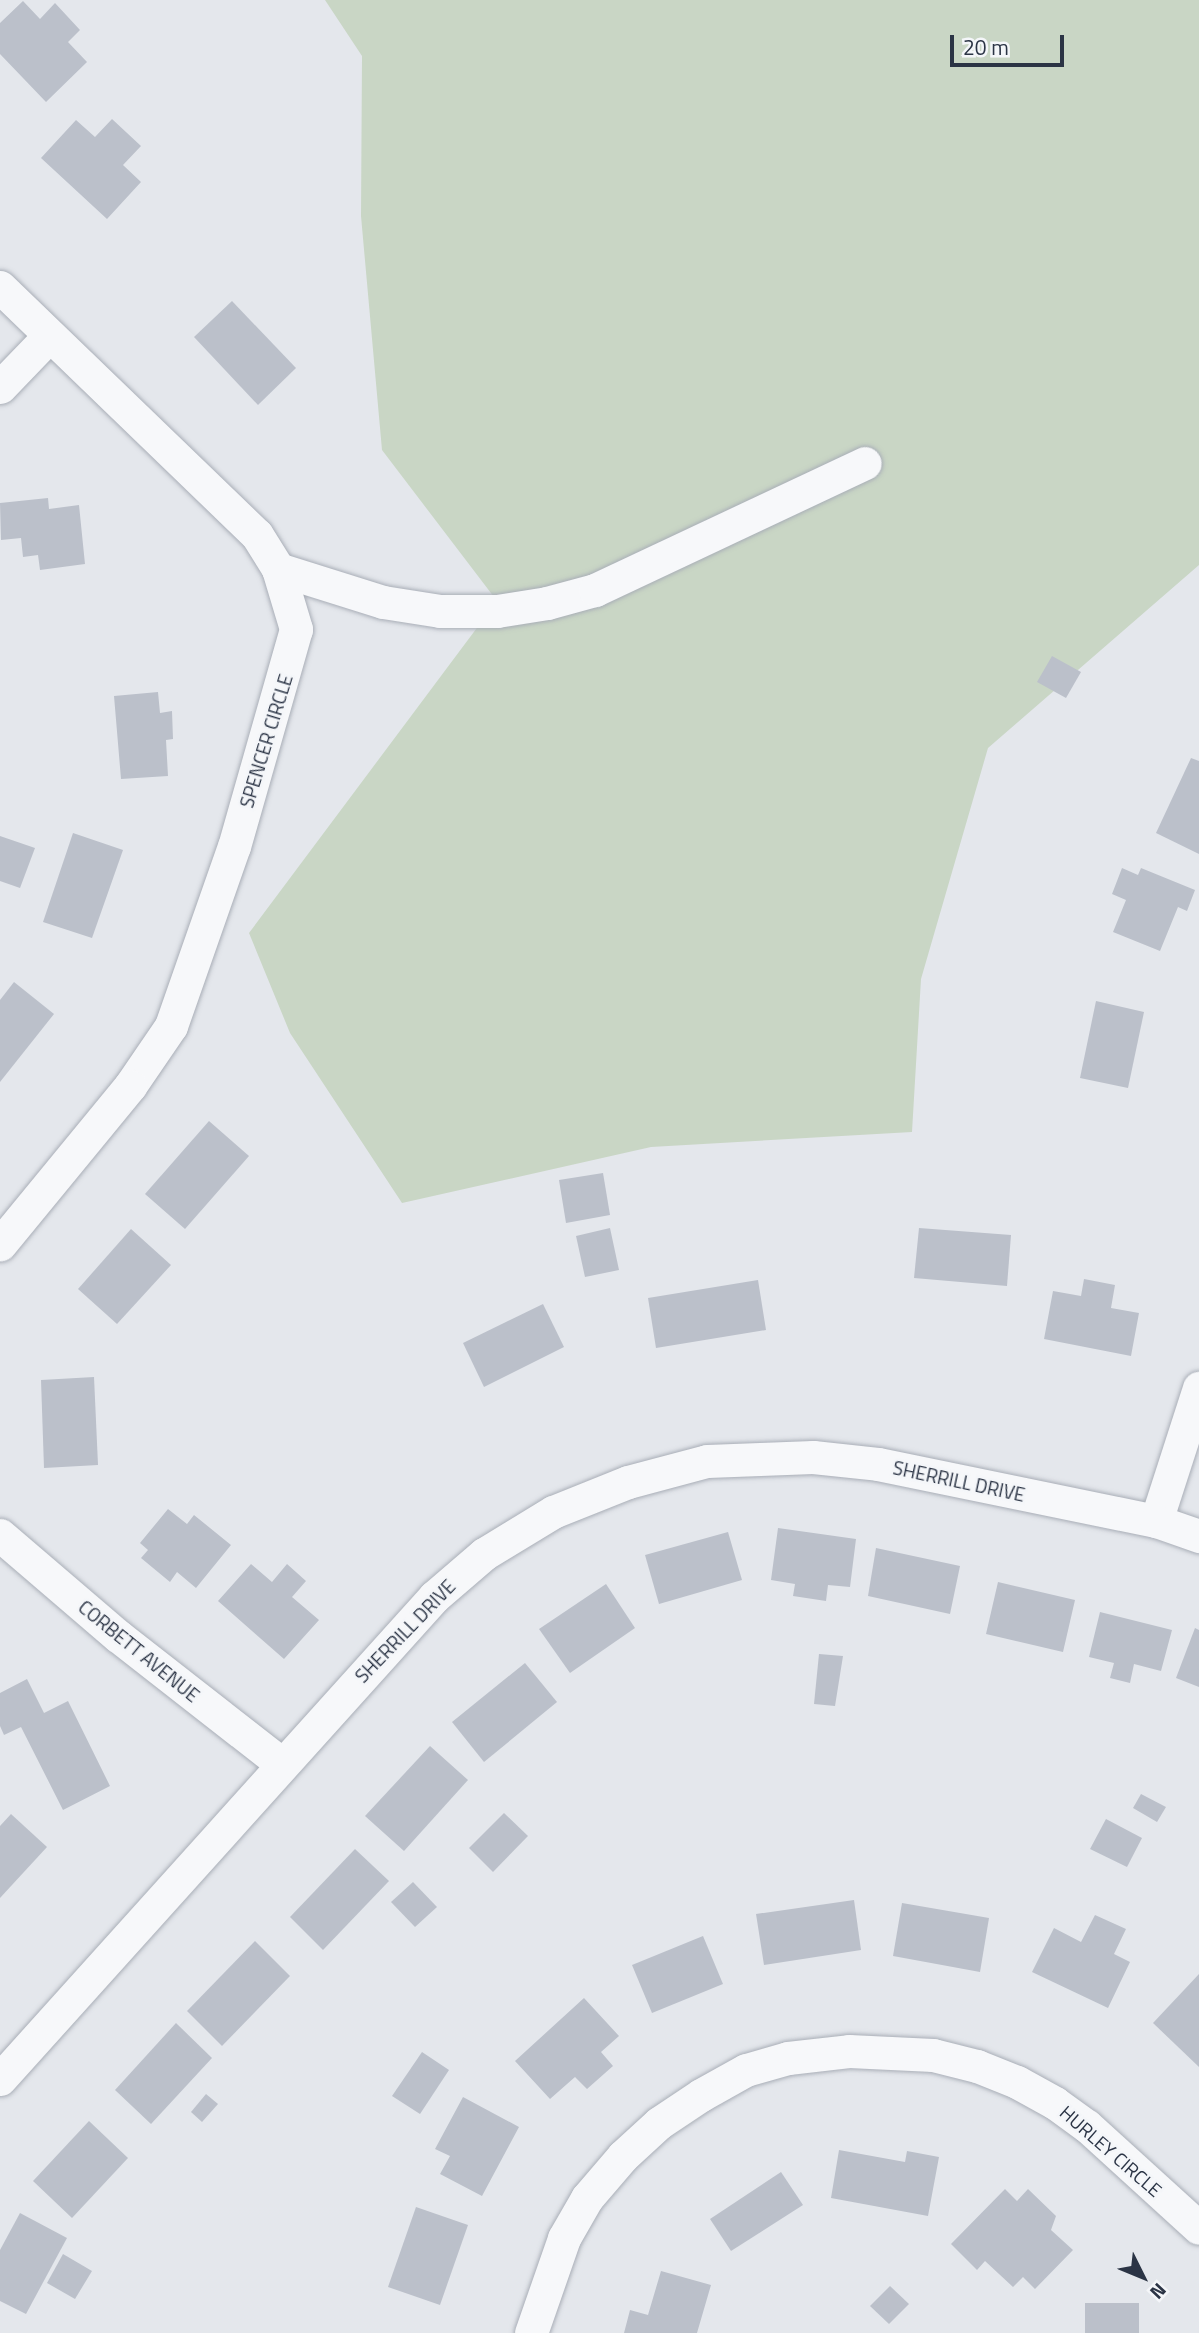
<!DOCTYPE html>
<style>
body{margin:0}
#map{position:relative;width:1199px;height:2333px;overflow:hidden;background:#e4e7ec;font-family:"Titillium Web",sans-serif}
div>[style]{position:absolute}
.green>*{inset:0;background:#c9d6c5}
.building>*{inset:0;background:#bbc0ca}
.roads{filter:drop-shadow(0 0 2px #a9aeb7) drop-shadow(0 0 2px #a9aeb7)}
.minor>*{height:33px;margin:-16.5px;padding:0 16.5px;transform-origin:16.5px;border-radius:16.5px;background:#f7f8fa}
span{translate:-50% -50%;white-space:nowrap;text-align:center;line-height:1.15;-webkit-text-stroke:5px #f4f6f9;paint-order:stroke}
.street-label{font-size:19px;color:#2b3445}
.north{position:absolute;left:1108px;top:2242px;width:70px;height:70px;-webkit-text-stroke:5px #f4f6f9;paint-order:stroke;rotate:133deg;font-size:19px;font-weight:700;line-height:28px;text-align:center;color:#2b3445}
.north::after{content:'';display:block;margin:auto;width:24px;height:32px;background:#2b3445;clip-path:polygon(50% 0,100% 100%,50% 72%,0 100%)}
.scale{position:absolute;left:950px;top:35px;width:114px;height:32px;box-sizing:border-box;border:4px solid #2b3445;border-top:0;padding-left:9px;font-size:21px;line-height:24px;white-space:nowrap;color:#2b3445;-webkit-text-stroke:5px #f4f6f9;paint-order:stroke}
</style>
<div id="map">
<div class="green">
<div style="clip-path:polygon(325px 0,1199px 0,1199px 565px,988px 748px,921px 979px,912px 1132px,651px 1147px,402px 1203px,290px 1033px,249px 933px,497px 601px,382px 450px,361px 216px,362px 56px)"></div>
</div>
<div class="building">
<div style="clip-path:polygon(23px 1px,40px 19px,55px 3px,80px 30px,68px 42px,87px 62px,46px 102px,0 54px,0 23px)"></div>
<div style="clip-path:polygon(112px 119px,141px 146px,123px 165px,141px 182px,107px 219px,41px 158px,76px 120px,95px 137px)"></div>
<div style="clip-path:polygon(232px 301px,296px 368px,258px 405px,194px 337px)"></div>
<div style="clip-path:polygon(48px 498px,49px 509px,79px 505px,85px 564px,40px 570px,38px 555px,23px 557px,21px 538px,1px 540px,0 503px)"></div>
<div style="clip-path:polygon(1052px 656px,1081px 672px,1066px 698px,1037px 682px)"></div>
<div style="clip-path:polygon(158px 692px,160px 713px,172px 711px,173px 739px,166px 740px,168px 776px,121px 779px,114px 696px)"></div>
<div style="clip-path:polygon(1191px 758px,1199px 761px,1199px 854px,1156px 833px)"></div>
<div style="clip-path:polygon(73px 833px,123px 850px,92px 938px,43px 922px)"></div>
<div style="clip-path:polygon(0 836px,35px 848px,20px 888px,0 881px)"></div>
<div style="clip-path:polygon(1122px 868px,1138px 875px,1141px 868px,1195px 890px,1187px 911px,1178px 907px,1160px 951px,1113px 932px,1126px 900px,1112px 894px)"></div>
<div style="clip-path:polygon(14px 982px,54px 1014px,0 1082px,0 1000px)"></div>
<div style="clip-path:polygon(1096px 1001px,1144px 1012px,1128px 1088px,1080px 1078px)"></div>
<div style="clip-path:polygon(209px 1121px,249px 1156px,185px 1229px,145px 1194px)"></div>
<div style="clip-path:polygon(603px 1173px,610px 1215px,566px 1223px,559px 1180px)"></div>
<div style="clip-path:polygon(610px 1228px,619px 1270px,585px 1277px,576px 1236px)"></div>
<div style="clip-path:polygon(919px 1228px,1011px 1235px,1007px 1286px,914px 1278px)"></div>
<div style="clip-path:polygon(131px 1229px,171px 1265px,117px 1324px,78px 1289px)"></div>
<div style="clip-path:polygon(1084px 1279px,1115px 1285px,1111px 1308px,1139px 1313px,1131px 1356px,1044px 1339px,1053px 1291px,1081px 1296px)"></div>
<div style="clip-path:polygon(758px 1280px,766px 1330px,656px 1348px,648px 1298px)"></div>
<div style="clip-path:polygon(543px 1304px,564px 1347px,484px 1387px,463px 1343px)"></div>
<div style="clip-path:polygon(94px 1377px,98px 1465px,44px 1468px,41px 1380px)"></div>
<div style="clip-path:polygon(168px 1509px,187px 1524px,194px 1515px,231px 1545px,196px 1588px,177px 1572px,170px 1582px,141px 1558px,148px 1550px,140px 1543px)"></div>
<div style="clip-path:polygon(778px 1528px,856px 1539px,850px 1587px,828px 1585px,826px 1601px,793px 1596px,795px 1584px,771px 1580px)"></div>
<div style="clip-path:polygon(728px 1532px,742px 1580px,659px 1604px,645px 1555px)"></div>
<div style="clip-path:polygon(876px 1548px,960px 1566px,950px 1614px,868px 1596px)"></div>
<div style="clip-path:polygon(251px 1564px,272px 1582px,287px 1564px,306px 1581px,292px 1597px,319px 1620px,284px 1659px,218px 1601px)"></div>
<div style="clip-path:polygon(998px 1582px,1075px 1600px,1063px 1652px,986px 1634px)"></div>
<div style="clip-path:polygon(606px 1584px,635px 1628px,570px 1673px,539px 1629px)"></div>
<div style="clip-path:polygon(1100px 1612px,1172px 1630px,1161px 1671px,1134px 1664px,1130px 1683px,1110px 1678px,1114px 1663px,1089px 1657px)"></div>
<div style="clip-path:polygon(1195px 1628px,1199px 1630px,1199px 1687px,1176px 1678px)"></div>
<div style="clip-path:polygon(819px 1654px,843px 1656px,835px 1706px,814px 1704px)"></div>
<div style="clip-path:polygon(525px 1663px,557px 1702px,484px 1762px,452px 1722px)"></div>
<div style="clip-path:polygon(27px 1679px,44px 1713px,68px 1701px,110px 1786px,63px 1810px,21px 1727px,4px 1735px,0 1726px,0 1693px)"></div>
<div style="clip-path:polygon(430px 1746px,468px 1780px,404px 1851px,365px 1816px)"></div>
<div style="clip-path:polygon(1141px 1794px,1166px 1807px,1157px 1822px,1133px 1808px)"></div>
<div style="clip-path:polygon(504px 1813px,528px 1836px,493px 1872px,469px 1848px)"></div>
<div style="clip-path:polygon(11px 1814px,47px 1847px,0 1898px,0 1826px)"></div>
<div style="clip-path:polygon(1106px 1819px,1142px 1838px,1127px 1867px,1090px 1849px)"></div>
<div style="clip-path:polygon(355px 1849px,389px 1881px,323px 1950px,290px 1917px)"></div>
<div style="clip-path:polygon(413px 1882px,437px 1907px,415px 1927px,391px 1902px)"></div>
<div style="clip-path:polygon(854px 1900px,861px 1950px,764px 1965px,756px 1914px)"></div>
<div style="clip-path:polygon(902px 1903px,989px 1918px,980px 1972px,893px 1956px)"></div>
<div style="clip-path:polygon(1095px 1915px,1126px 1929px,1114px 1954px,1130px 1962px,1108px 2008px,1032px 1972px,1054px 1928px,1081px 1942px)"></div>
<div style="clip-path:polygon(703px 1936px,723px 1984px,652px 2013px,632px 1965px)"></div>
<div style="clip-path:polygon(255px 1941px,290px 1976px,222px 2046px,187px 2011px)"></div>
<div style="clip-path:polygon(1199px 1974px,1199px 2067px,1153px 2023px)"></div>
<div style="clip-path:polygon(584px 1998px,619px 2036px,601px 2052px,613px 2066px,587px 2089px,575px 2077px,550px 2099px,515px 2061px)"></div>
<div style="clip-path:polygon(176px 2023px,212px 2058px,151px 2124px,115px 2090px)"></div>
<div style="clip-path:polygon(422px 2052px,449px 2070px,420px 2114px,392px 2096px)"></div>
<div style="clip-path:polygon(206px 2094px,218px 2104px,202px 2122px,191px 2112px)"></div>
<div style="clip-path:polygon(463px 2097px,519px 2127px,482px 2196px,440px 2174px,450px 2156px,435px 2149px)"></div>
<div style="clip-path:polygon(89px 2121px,128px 2158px,72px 2218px,33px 2181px)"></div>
<div style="clip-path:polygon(839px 2150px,905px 2162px,907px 2151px,939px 2157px,928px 2216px,831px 2198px)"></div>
<div style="clip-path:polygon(781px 2172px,803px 2205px,731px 2251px,710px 2219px)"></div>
<div style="clip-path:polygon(1005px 2189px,1017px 2201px,1028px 2189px,1056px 2216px,1051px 2230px,1073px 2250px,1035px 2289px,1023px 2277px,1013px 2287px,985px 2261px,977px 2270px,951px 2244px)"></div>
<div style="clip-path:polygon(416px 2207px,468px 2225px,440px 2305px,388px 2287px)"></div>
<div style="clip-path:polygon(20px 2213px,67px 2238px,26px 2314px,0 2301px,0 2250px)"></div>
<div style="clip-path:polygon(63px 2254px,92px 2271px,75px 2299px,47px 2283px)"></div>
<div style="clip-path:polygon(661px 2271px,711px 2285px,697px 2333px,624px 2333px,630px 2310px,648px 2315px)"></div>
<div style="clip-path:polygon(890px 2286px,909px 2304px,889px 2324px,870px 2306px)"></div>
<div style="clip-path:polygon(1085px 2303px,1139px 2303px,1139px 2333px,1085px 2333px)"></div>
</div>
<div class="roads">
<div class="minor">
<div style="left:0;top:287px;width:357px;rotate:44deg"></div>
<div style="left:257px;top:535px;width:40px;rotate:58deg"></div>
<div style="left:278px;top:569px;width:63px;rotate:73.3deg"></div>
<div style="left:296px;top:629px;width:226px;rotate:105.9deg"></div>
<div style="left:234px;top:846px;width:191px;rotate:109.3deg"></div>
<div style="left:171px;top:1026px;width:73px;rotate:124.3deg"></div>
<div style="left:130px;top:1086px;width:205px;rotate:129.4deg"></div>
<div style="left:0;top:387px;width:71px;rotate:-46.1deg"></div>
<div style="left:278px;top:569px;width:110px;rotate:17.4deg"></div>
<div style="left:383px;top:602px;width:58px;rotate:9deg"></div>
<div style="left:440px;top:611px;width:57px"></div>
<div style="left:497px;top:611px;width:51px;rotate:-9.1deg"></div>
<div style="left:547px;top:603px;width:50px;rotate:-15.2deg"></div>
<div style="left:595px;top:590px;width:298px;rotate:-25.2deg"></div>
<div style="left:1156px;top:1521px;width:140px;rotate:-72.1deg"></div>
<div style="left:0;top:1535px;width:155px;rotate:40.6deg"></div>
<div style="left:118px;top:1636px;width:208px;rotate:38deg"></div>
<div style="left:0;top:2079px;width:649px;rotate:-48deg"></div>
<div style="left:434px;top:1597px;width:66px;rotate:-40.7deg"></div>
<div style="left:484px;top:1554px;width:81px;rotate:-31.3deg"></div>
<div style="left:553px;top:1512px;width:81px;rotate:-21.8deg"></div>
<div style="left:628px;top:1482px;width:82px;rotate:-14.9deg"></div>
<div style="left:707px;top:1461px;width:106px;rotate:-2.2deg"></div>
<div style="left:813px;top:1457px;width:65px;rotate:6.1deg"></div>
<div style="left:878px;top:1464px;width:284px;rotate:11.6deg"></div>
<div style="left:1156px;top:1521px;width:46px;rotate:19.2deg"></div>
<div style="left:531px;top:2333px;width:101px;rotate:-70.8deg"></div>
<div style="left:564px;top:2238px;width:46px;rotate:-60.1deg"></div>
<div style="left:587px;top:2198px;width:55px;rotate:-49.4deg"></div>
<div style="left:623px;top:2156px;width:49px;rotate:-42.5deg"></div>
<div style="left:659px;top:2123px;width:50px;rotate:-33.7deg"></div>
<div style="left:701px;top:2095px;width:51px;rotate:-29.1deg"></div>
<div style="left:746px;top:2070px;width:44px;rotate:-15.9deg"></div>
<div style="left:788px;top:2058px;width:61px;rotate:-6.5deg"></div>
<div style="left:849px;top:2051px;width:84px;rotate:2.7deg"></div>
<div style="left:933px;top:2055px;width:45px;rotate:14deg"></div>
<div style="left:977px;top:2066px;width:43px;rotate:21.8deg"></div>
<div style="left:1017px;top:2082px;width:43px;rotate:28.9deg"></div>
<div style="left:1055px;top:2103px;width:39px;rotate:36deg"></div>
<div style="left:1087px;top:2126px;width:151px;rotate:42.3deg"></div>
</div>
</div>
<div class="street-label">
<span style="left:266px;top:741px;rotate:-73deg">SPENCER CIRCLE</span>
<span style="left:959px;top:1481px;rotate:12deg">SHERRILL DRIVE</span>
<span style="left:405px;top:1631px;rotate:-46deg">SHERRILL DRIVE</span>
<span style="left:139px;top:1651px;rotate:39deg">CORBETT AVENUE</span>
<span style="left:1111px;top:2151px;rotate:41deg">HURLEY CIRCLE</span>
</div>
<div class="north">N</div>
<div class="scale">20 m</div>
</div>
